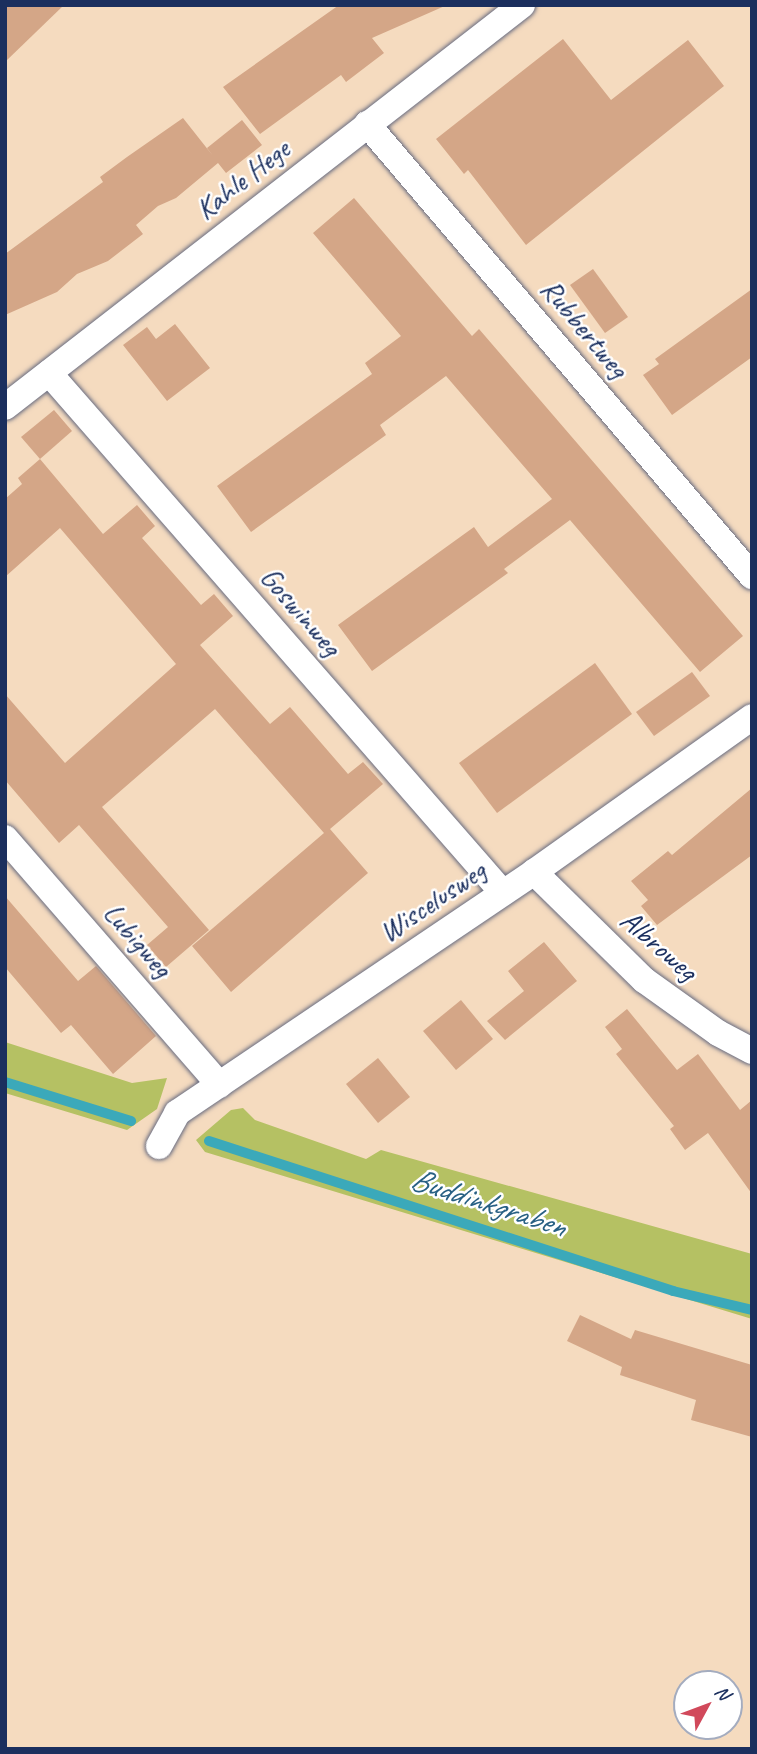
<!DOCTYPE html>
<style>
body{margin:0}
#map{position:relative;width:757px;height:1754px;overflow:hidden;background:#f5dbbf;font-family:Caveat,sans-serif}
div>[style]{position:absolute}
.green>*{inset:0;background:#b5c163}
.stream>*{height:10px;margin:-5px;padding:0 5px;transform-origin:5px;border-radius:5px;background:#3ba9ba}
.building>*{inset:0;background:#d4a687}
.roads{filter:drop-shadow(0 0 2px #676b80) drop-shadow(0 0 2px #676b80)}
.minor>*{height:26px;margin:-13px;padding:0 13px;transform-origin:13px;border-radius:13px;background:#fff}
span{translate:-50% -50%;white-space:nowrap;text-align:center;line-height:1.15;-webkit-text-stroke:5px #fff;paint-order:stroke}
.street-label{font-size:30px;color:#1b2f5e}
.water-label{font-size:32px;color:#286083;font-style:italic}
.frame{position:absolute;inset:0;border:7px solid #1b2f5e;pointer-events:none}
.north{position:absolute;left:673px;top:1670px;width:70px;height:70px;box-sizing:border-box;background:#fff;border:2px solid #a4acbf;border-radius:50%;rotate:49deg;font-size:19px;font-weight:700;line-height:28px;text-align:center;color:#1b2f5e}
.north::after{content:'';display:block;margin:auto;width:24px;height:32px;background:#d1495b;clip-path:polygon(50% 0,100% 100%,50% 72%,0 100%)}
</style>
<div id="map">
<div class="green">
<div style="clip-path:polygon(5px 1042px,132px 1083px,167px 1078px,157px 1109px,127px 1130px,5px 1093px)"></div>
<div style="clip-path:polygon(243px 1108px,255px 1120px,366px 1159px,381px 1150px,752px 1254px,752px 1319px,205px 1152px,196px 1140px,231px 1110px)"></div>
</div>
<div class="stream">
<div style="left:5px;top:1082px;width:132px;rotate:17.2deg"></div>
<div style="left:209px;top:1141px;width:488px;rotate:17.9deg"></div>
<div style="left:673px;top:1291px;width:81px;rotate:13.5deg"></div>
</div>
<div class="building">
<div style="clip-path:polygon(5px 5px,64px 5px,5px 62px)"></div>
<div style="clip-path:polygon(339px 5px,447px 5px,372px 38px,384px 53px,346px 82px,341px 75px,260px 134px,223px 87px)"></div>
<div style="clip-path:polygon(563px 39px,611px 100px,688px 40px,724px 86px,526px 245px,468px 170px,464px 174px,436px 139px)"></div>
<div style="clip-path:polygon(183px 118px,213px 156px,207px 148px,242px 120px,262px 145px,226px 173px,218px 163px,176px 198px,158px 206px,136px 225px,143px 234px,108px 261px,77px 274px,57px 292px,5px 315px,5px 254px,103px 182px,100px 177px,127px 157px)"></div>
<div style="clip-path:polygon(354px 198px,472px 336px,479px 329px,743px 636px,700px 672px,570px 520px,504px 569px,508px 573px,372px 671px,338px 625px,474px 527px,488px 547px,552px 499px,446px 376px,380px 425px,386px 435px,251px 532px,217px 486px,372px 374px,365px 363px,401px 336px,313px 233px)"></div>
<div style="clip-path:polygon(593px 269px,628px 317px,605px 333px,570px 285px)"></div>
<div style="clip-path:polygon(752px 289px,752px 357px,672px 415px,643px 375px,659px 364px,655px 359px)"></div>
<div style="clip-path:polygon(175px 324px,210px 368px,167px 401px,123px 345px,147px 327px,156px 339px)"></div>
<div style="clip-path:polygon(54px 410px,72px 431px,40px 459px,21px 437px)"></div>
<div style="clip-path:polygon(40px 459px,103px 534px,137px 505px,155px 526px,142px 538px,201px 605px,214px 594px,233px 616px,200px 645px,270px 724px,290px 707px,348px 774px,363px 762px,383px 784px,330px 829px,368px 873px,231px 992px,192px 946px,324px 833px,215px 709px,102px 807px,209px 930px,166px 967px,147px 945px,168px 927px,79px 825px,59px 843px,5px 780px,5px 694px,65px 763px,176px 664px,60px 528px,5px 577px,5px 499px,22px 484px,18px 478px)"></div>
<div style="clip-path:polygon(595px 663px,632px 714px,497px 813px,459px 763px)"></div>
<div style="clip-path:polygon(692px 672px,710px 696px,654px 736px,636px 712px)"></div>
<div style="clip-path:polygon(752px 788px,752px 855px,657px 925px,641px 906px,648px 900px,631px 881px,668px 851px,672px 855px)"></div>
<div style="clip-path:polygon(5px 896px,78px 981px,96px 966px,156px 1036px,113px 1074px,71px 1025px,61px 1033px,5px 967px)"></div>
<div style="clip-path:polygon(544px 942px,577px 981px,505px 1040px,487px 1021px,524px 991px,508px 971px)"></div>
<div style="clip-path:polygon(461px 1000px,493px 1039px,456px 1070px,423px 1031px)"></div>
<div style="clip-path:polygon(627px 1009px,677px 1070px,698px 1054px,740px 1110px,752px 1100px,752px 1194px,708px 1133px,685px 1150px,670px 1129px,674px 1126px,616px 1054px,622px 1049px,605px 1027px)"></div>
<div style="clip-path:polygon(378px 1058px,410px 1097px,378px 1123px,346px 1084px)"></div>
<div style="clip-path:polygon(580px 1315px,631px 1339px,635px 1330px,752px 1365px,752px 1437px,691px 1420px,696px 1400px,620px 1375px,622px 1367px,567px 1341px)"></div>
</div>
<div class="roads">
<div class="minor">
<div style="left:367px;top:124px;width:594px;rotate:49.58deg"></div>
<div style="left:49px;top:373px;width:690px;rotate:48.88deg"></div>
<div style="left:5px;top:407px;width:655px;rotate:-37.87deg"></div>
<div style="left:5px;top:838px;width:327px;rotate:49deg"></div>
<div style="left:534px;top:872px;width:154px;rotate:44.5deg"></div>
<div style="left:644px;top:980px;width:91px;rotate:35.6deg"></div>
<div style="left:718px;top:1033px;width:38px;rotate:28deg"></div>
<div style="left:159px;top:1146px;width:38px;rotate:-61deg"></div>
<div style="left:177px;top:1113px;width:431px;rotate:-34deg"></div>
<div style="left:534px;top:872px;width:267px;rotate:-35.4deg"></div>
</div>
</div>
<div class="street-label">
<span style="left:242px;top:179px;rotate:-38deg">Kahle Hege</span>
<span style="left:585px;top:328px;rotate:50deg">Rubbertweg</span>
<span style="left:301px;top:611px;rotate:49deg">Goswinweg</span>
<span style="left:432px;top:901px;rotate:-34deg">Wiscelusweg</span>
<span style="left:138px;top:940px;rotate:49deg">Lubigweg</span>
<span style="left:659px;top:945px;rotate:41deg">Albroweg</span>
</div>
<div class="water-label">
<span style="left:488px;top:1203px;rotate:18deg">Buddinkgraben</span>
</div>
<div class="frame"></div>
<div class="north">N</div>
</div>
